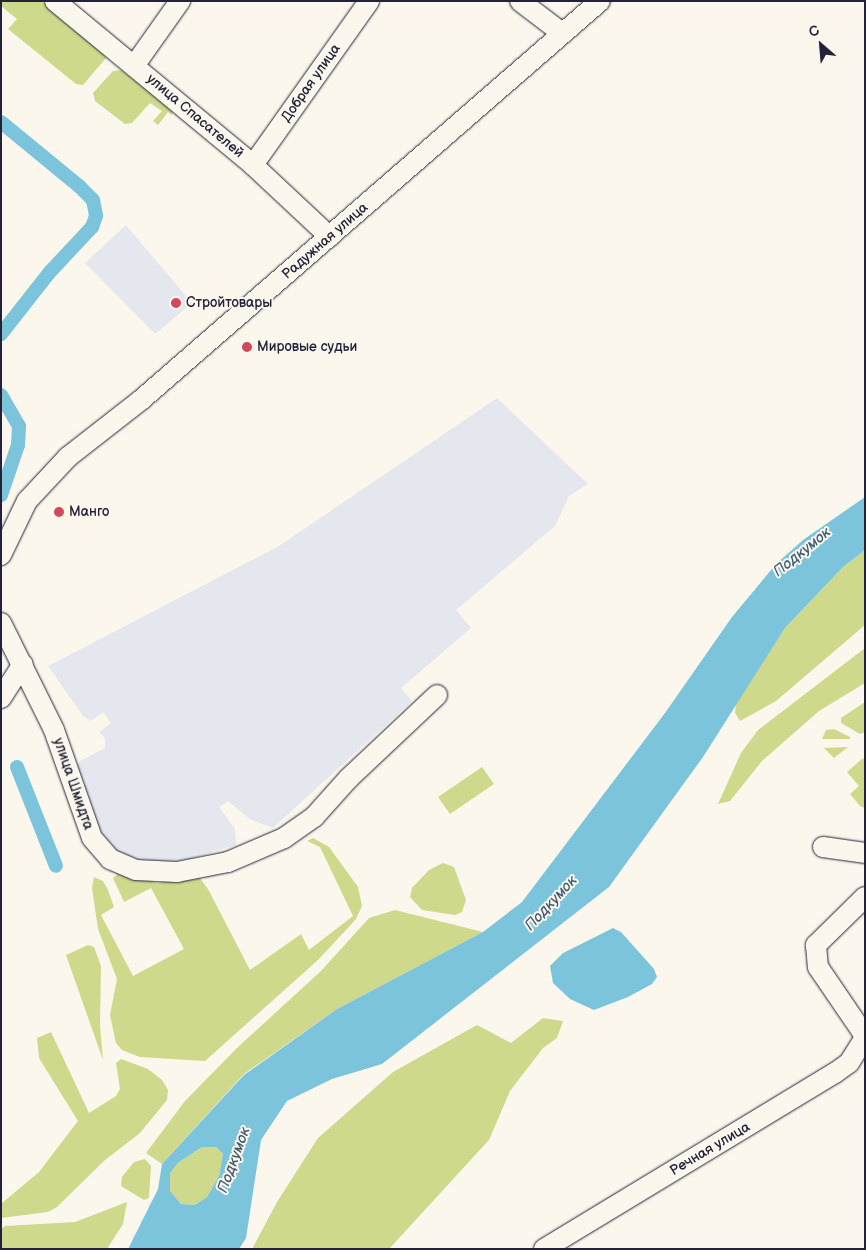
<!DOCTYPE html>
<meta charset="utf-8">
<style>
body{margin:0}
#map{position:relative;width:866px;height:1250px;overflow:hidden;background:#fbf7ec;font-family:"Balsamiq Sans",sans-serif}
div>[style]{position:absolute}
.built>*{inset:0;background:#e4e8ee}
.green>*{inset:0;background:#ced98c}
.water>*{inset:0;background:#7cc4dc}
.canal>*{height:14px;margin:-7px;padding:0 7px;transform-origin:7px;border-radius:7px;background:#7cc4dc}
.roads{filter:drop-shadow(0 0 1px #22223b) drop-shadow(0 0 1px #22223b)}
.minor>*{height:20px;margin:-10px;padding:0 10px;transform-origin:10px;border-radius:10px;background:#fbf7ec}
.dots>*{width:14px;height:14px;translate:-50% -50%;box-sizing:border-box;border:2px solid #fbf7ec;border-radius:50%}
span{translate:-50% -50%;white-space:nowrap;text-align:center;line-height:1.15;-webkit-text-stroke:4px #fbf7ec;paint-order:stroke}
.street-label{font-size:14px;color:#22223b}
.poi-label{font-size:14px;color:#22223b}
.left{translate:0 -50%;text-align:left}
.water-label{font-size:15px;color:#425b73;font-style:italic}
.frame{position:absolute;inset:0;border:2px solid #22223b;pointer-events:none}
.north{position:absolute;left:796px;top:20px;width:50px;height:50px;-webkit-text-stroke:4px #fbf7ec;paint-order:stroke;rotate:333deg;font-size:14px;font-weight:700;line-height:20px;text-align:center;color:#22223b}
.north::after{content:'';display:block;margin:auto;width:18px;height:22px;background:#22223b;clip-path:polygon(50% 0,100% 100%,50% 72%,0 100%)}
</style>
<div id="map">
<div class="built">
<div style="clip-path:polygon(126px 225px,192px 303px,155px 334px,85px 263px)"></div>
<div style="clip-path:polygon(497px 398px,588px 484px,569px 496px,555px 526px,456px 610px,471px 628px,401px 688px,412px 701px,273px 828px,251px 820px,228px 801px,219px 807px,235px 829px,236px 845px,173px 864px,138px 860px,115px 852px,100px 839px,76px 768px,80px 761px,105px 748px,105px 738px,99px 732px,111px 723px,103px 712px,91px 721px,83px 716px,48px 666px,279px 546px)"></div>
</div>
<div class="green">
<div style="clip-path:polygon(1px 1px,41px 1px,103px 51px,106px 58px,83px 85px,76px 84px,8px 29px,17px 19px,1px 6px)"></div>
<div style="clip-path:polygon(121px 70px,172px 109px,172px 115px,168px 112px,158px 125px,153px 121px,162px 111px,150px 103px,132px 123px,125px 124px,95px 101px,93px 93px,113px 71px)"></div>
<div style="clip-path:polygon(865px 550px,865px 625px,776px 701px,740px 721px,735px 713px,736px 704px,785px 628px,843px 567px)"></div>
<div style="clip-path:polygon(865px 648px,865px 683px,819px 711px,762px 761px,730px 801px,718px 804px,741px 753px,758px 730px)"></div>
<div style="clip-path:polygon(865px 702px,865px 732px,860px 734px,841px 723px,841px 718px)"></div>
<div style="clip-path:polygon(834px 729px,850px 737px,850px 739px,822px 739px,826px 730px)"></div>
<div style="clip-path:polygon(848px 747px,834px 758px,824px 748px)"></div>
<div style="clip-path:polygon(863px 758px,865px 762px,865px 808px,860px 806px,850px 794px,859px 786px,847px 772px)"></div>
<div style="clip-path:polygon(482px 767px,494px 784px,450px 814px,438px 797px)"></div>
<div style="clip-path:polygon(313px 838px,329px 847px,358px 887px,362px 906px,356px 919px,319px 959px,205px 1061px,140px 1057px,122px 1050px,116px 1043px,110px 1015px,117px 979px,98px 929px,92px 888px,94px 877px,103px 881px,108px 890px,114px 907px,101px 915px,133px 976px,184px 949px,151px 888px,124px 902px,113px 878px,119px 873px,158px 883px,199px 877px,208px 889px,250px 970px,301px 934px,309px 950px,353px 916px,320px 847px,307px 841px)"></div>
<div style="clip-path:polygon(443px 863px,454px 867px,466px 900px,462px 912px,455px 915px,422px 910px,410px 897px,412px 888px,429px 870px)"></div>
<div style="clip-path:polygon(395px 910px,483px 932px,337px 1009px,244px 1074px,162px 1164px,146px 1153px,185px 1101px,237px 1048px,321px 971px,369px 918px)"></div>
<div style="clip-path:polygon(88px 945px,94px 947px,101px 966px,100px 1025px,103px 1060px,66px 955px)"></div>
<div style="clip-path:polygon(543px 1018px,563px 1021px,557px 1038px,543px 1048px,510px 1091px,489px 1140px,389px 1249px,252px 1249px,277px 1202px,318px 1138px,393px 1072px,477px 1025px,511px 1043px)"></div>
<div style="clip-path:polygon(51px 1032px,89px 1113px,116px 1096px,120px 1089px,116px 1063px,121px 1059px,148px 1069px,162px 1080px,168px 1090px,167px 1100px,140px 1133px,105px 1160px,57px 1207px,48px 1212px,1px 1218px,1px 1204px,39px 1172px,78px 1121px,39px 1058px,37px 1038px)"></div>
<div style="clip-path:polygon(202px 1147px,216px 1147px,223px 1154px,219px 1176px,207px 1197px,195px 1205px,181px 1204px,170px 1191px,170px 1173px,179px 1162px)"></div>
<div style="clip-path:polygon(145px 1159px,151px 1166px,149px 1198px,144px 1200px,121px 1186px,122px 1177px,134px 1162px)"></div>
<div style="clip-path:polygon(127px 1202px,123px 1224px,107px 1249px,1px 1249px,1px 1229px,5px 1226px,75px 1222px)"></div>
</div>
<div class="water">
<div style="clip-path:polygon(evenodd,865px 497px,865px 550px,843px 567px,785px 628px,703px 757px,609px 887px,382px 1064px,332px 1079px,287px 1101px,261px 1140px,246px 1238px,239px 1249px,128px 1249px,158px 1189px,162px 1164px,244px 1075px,337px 1009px,483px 932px,522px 902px,665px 713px,732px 617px,776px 564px,803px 540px,865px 497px,202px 1147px,216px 1147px,223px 1154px,219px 1176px,207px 1197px,195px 1205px,181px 1204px,170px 1191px,170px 1173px,179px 1162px,202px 1147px)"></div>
<div style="clip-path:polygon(613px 928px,621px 932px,654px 969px,657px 977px,652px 984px,628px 997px,594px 1010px,570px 999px,553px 983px,550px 966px,563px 953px)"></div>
</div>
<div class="canal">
<div style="left:1px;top:122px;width:102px;rotate:39.4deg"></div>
<div style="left:80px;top:187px;width:18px;rotate:45deg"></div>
<div style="left:93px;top:200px;width:16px;rotate:79deg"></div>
<div style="left:96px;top:216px;width:12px;rotate:110deg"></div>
<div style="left:92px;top:227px;width:63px;rotate:133.1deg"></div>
<div style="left:49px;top:273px;width:78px;rotate:128.2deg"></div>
<div style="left:1px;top:395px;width:36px;rotate:60deg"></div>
<div style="left:19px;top:426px;width:19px;rotate:93deg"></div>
<div style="left:18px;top:445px;width:53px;rotate:108.8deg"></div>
<div style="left:17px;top:767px;width:106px;rotate:68.5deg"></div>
</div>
<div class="roads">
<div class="minor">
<div style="left:55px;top:1px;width:257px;rotate:39.6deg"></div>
<div style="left:253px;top:165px;width:105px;rotate:43.1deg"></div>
<div style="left:520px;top:1px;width:53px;rotate:37.3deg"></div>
<div style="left:134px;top:66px;width:80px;rotate:-54.7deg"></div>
<div style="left:253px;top:165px;width:201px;rotate:-54.7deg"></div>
<div style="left:1px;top:555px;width:60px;rotate:-64.3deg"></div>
<div style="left:27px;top:501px;width:60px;rotate:-47deg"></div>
<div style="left:68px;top:457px;width:93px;rotate:-38deg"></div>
<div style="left:141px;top:400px;width:608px;rotate:-41deg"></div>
<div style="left:1px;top:623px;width:119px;rotate:63.6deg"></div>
<div style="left:54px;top:730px;width:114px;rotate:70.6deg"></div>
<div style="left:92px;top:838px;width:28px;rotate:49deg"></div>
<div style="left:110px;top:859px;width:28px;rotate:23deg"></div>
<div style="left:136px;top:870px;width:41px;rotate:2.8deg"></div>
<div style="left:177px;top:872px;width:52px;rotate:-11.1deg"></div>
<div style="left:228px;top:862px;width:61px;rotate:-23.2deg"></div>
<div style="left:284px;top:838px;width:37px;rotate:-35deg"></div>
<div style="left:314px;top:817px;width:52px;rotate:-48.1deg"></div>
<div style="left:349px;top:778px;width:121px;rotate:-43.3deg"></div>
<div style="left:1px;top:698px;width:40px;rotate:-57.1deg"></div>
<div style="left:823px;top:847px;width:42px;rotate:8.1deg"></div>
<div style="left:865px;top:897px;width:69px;rotate:135.6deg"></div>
<div style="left:816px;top:945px;width:22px;rotate:85deg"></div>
<div style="left:818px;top:967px;width:83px;rotate:55.7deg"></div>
<div style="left:544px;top:1249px;width:340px;rotate:-31.2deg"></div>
<div style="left:835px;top:1073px;width:17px;rotate:-36deg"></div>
<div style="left:849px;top:1063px;width:31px;rotate:-58deg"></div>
</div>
</div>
<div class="dots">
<div style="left:176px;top:303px;background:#d1495b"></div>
<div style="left:247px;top:347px;background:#d1495b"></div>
<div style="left:59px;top:512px;background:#d1495b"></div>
</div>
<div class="street-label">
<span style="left:311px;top:83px;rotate:-55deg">Добрая улица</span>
<span style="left:195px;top:116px;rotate:40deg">улица Спасателей</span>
<span style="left:325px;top:241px;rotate:-41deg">Радужная улица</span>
<span style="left:73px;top:784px;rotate:71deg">улица Шмидта</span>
<span style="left:710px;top:1149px;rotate:-31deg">Речная улица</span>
</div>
<div class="poi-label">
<span class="left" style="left:186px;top:303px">Стройтовары</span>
<span class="left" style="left:257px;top:347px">Мировые судьи</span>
<span class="left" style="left:69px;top:512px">Манго</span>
</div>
<div class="water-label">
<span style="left:802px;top:552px;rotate:-39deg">Подкумок</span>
<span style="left:551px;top:903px;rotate:-47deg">Подкумок</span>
<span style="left:234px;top:1160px;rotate:-70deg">Подкумок</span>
</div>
<div class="frame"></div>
<div class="north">С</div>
</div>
